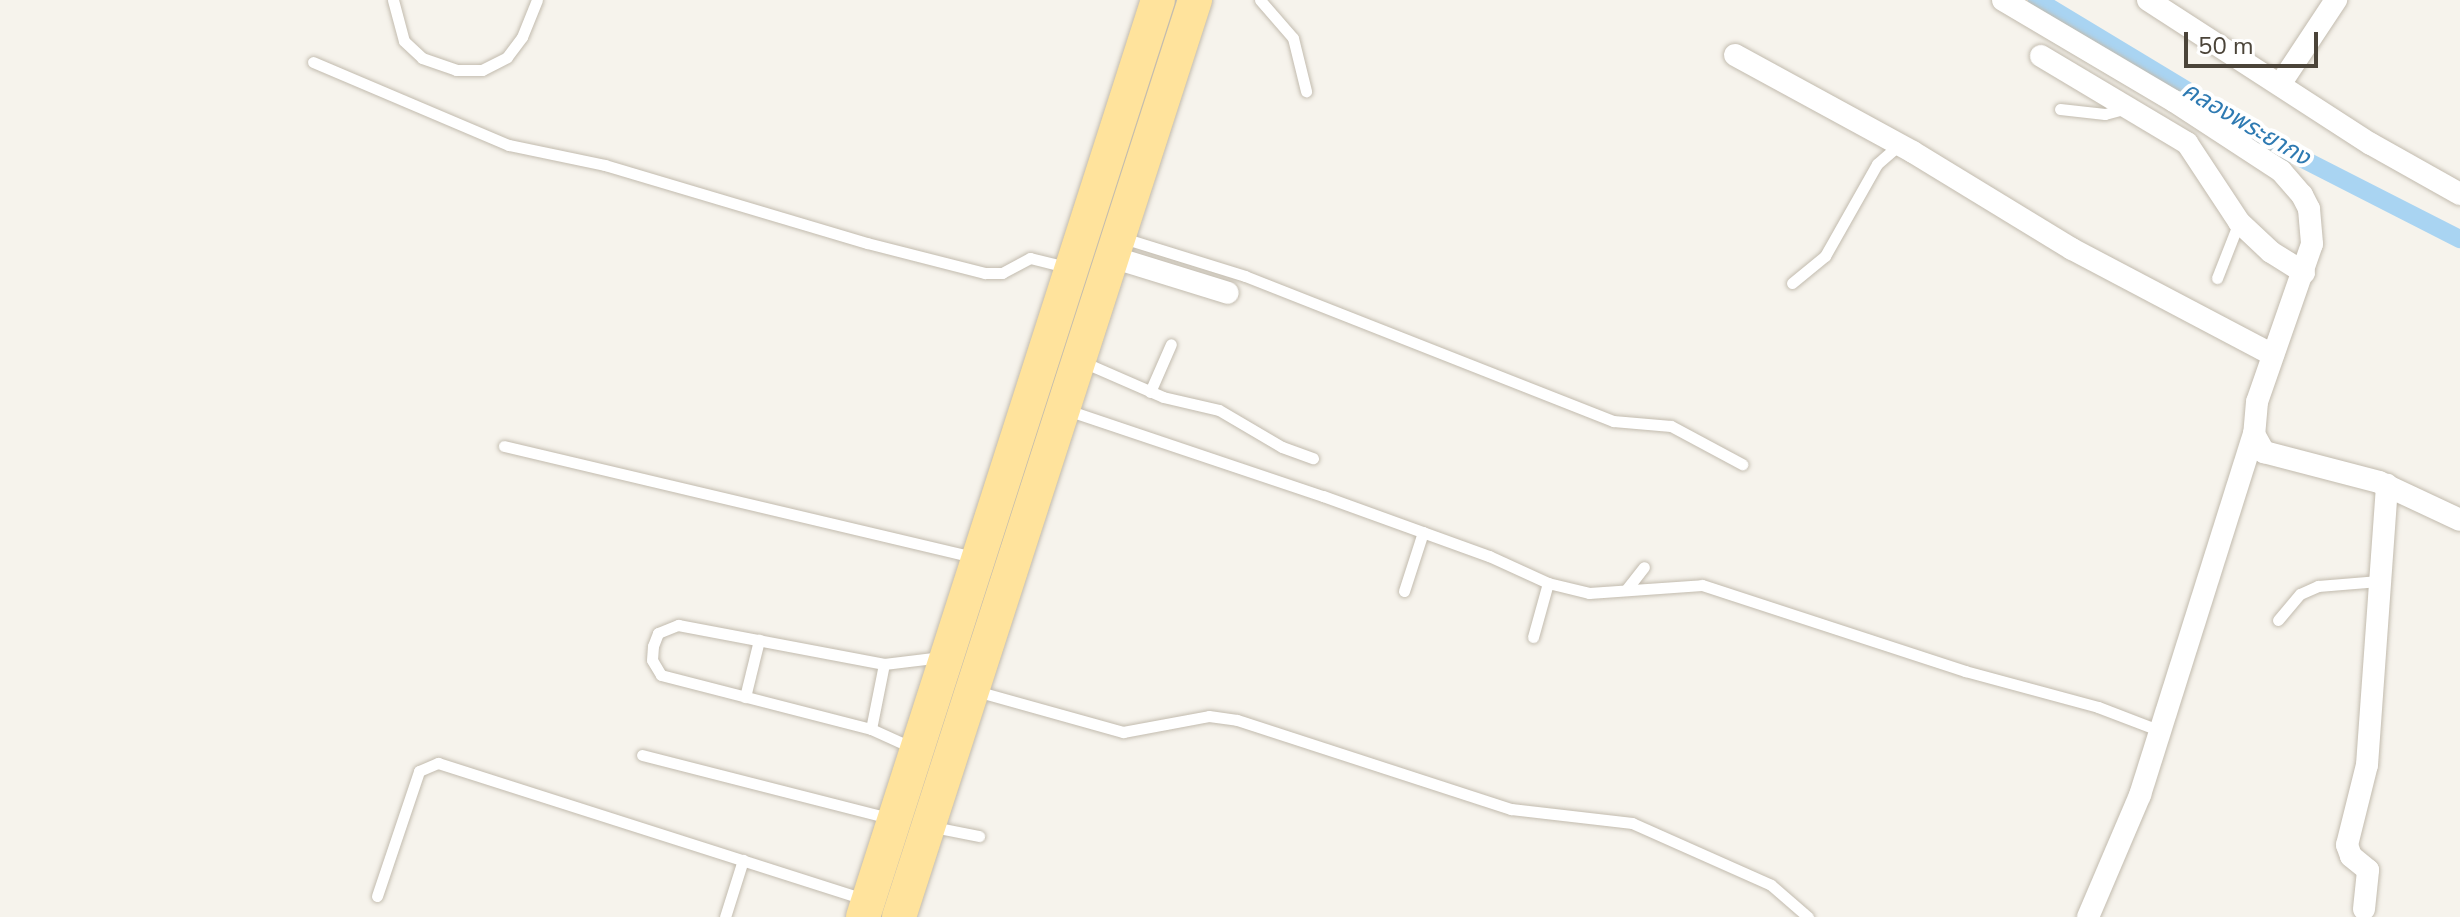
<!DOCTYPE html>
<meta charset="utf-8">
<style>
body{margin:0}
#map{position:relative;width:2460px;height:917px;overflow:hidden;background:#f6f3ec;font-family:"Nunito Sans","Noto Sans Thai",sans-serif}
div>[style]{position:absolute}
.canal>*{height:18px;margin:-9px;padding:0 9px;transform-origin:9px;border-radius:9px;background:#a9d4f2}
.roads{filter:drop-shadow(0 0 2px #c2bbae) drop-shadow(0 0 2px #c2bbae)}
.lane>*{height:11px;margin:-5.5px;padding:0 5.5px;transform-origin:5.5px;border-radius:5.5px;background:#fff}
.street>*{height:22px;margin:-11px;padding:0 11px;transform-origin:11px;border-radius:11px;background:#fff}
.primary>*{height:34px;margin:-17px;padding:0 17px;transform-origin:17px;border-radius:17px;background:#ffe39c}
span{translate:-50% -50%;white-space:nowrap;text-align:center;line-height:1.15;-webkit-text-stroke:8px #fff;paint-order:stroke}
.water-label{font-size:24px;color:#2e7ab2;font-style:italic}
.scale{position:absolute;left:2184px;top:32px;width:134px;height:36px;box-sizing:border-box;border:4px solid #4b4439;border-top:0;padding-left:10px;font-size:24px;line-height:28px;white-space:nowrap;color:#4b4439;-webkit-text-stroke:6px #fff;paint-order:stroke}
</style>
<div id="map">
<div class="canal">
<div style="left:2037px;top:0;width:294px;rotate:31.1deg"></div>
<div style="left:2289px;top:152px;width:192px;rotate:27deg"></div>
</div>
<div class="roads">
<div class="lane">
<div style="left:393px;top:0;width:42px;rotate:75deg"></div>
<div style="left:404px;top:41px;width:25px;rotate:43deg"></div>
<div style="left:422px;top:58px;width:36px;rotate:19deg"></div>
<div style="left:456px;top:70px;width:26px"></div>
<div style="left:482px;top:70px;width:28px;rotate:-27deg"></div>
<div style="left:507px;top:57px;width:25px;rotate:-53deg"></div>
<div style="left:522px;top:37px;width:40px;rotate:-68deg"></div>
<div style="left:1260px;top:0;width:50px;rotate:49deg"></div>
<div style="left:1293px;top:38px;width:55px;rotate:76.2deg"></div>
<div style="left:313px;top:62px;width:213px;rotate:23deg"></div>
<div style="left:509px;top:145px;width:98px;rotate:11.8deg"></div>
<div style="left:605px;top:165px;width:273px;rotate:16.6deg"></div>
<div style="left:867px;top:243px;width:122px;rotate:14.3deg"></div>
<div style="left:985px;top:273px;width:17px"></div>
<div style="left:1002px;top:273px;width:32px;rotate:-28deg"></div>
<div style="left:1030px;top:258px;width:38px;rotate:14deg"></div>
<div style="left:2060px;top:109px;width:45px;rotate:6.3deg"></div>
<div style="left:2105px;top:114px;width:23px;rotate:-15deg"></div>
<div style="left:1123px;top:238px;width:128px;rotate:17.3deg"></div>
<div style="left:1245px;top:276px;width:396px;rotate:21.5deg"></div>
<div style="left:1613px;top:421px;width:58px;rotate:4.9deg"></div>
<div style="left:1671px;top:426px;width:81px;rotate:28.2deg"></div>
<div style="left:2217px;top:278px;width:60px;rotate:-68.6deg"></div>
<div style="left:1792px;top:283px;width:43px;rotate:-39.3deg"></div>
<div style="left:1825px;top:256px;width:106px;rotate:-60.5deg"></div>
<div style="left:1877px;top:164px;width:29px;rotate:-41deg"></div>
<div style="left:1083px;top:362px;width:87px;rotate:23.6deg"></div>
<div style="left:1163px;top:397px;width:57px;rotate:13.1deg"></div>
<div style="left:1219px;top:410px;width:73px;rotate:30.4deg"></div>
<div style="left:1282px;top:447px;width:33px;rotate:20deg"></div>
<div style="left:1150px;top:392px;width:52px;rotate:-66.4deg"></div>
<div style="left:1067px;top:410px;width:270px;rotate:18.6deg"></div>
<div style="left:1323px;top:496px;width:177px;rotate:19.9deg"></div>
<div style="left:1489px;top:556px;width:65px;rotate:24.6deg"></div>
<div style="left:1548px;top:583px;width:42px;rotate:13.7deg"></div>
<div style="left:1589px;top:593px;width:113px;rotate:-4deg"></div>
<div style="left:1702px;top:585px;width:277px;rotate:18.1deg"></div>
<div style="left:1965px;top:671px;width:138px;rotate:15.1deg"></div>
<div style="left:2098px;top:707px;width:64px;rotate:21deg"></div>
<div style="left:504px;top:446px;width:486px;rotate:13.3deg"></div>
<div style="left:1626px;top:590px;width:29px;rotate:-52deg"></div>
<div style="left:1404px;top:591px;width:62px;rotate:-72.1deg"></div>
<div style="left:2278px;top:620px;width:34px;rotate:-50deg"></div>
<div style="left:2300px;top:594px;width:20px;rotate:-24deg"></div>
<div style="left:2318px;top:586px;width:61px;rotate:-4.7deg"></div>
<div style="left:1533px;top:637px;width:56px;rotate:-74.5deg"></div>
<div style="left:976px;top:691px;width:153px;rotate:15.6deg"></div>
<div style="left:1123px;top:732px;width:87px;rotate:-10.5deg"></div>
<div style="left:1209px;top:716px;width:28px;rotate:8deg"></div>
<div style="left:1237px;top:720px;width:288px;rotate:18deg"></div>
<div style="left:1511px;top:809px;width:122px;rotate:6.6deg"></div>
<div style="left:1632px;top:823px;width:152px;rotate:24deg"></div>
<div style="left:1771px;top:885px;width:49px;rotate:40.9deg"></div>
<div style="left:745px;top:697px;width:59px;rotate:-76.2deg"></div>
<div style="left:871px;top:729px;width:66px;rotate:-78.7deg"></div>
<div style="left:913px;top:748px;width:46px;rotate:-155.7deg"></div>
<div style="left:871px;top:729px;width:217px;rotate:-165.6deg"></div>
<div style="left:661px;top:675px;width:17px;rotate:-121deg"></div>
<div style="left:652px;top:660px;width:14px;rotate:-86deg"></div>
<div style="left:653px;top:646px;width:14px;rotate:-69deg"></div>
<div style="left:658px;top:633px;width:22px;rotate:-22deg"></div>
<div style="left:678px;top:625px;width:210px;rotate:10.7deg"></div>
<div style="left:884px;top:664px;width:58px;rotate:-6.9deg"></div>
<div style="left:642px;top:755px;width:256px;rotate:14.3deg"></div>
<div style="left:933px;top:827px;width:47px;rotate:11.1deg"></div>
<div style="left:377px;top:896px;width:132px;rotate:-71.4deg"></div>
<div style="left:419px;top:771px;width:21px;rotate:-23deg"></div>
<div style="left:438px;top:763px;width:447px;rotate:17.7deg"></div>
<div style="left:725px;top:917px;width:60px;rotate:-72.5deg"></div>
</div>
<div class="street">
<div style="left:2003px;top:0;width:199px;rotate:30.6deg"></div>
<div style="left:2174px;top:101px;width:128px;rotate:33.2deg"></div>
<div style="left:2281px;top:171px;width:32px;rotate:49deg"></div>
<div style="left:2302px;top:195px;width:16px;rotate:63deg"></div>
<div style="left:2309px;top:209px;width:35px;rotate:85deg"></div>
<div style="left:2312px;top:244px;width:167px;rotate:109.2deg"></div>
<div style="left:2257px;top:402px;width:32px;rotate:95deg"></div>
<div style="left:2254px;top:434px;width:21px;rotate:61deg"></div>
<div style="left:2264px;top:452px;width:119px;rotate:14.6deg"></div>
<div style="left:2379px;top:482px;width:89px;rotate:25.1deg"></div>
<div style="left:2148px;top:0;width:265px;rotate:32.9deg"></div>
<div style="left:2371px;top:144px;width:102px;rotate:29.3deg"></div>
<div style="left:1735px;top:55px;width:203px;rotate:28.6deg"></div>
<div style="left:1913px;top:152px;width:186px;rotate:31.4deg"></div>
<div style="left:2072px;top:249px;width:227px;rotate:27.8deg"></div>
<div style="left:2041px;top:56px;width:170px;rotate:30.8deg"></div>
<div style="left:2187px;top:143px;width:95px;rotate:56.6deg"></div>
<div style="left:2239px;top:222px;width:44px;rotate:43.2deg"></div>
<div style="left:2271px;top:252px;width:39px;rotate:32deg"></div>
<div style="left:2281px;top:83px;width:100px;rotate:-56.5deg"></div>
<div style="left:1112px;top:257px;width:121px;rotate:17.2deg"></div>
<div style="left:2364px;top:909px;width:39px;rotate:-84deg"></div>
<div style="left:2368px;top:870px;width:22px;rotate:-141deg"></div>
<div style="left:2351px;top:856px;width:12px;rotate:-110deg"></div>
<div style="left:2347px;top:845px;width:82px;rotate:-76deg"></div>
<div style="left:2367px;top:765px;width:281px;rotate:-85.9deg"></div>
<div style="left:2088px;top:917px;width:133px;rotate:-66.9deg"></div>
<div style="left:2140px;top:795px;width:379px;rotate:-72.5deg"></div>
</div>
<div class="primary">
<div style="left:863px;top:917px;width:963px;rotate:-72.17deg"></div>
<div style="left:899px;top:917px;width:964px;rotate:-72.11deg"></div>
</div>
</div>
<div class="water-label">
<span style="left:2246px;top:124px;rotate:30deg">คลองพระยากง</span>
</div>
<div class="scale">50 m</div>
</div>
